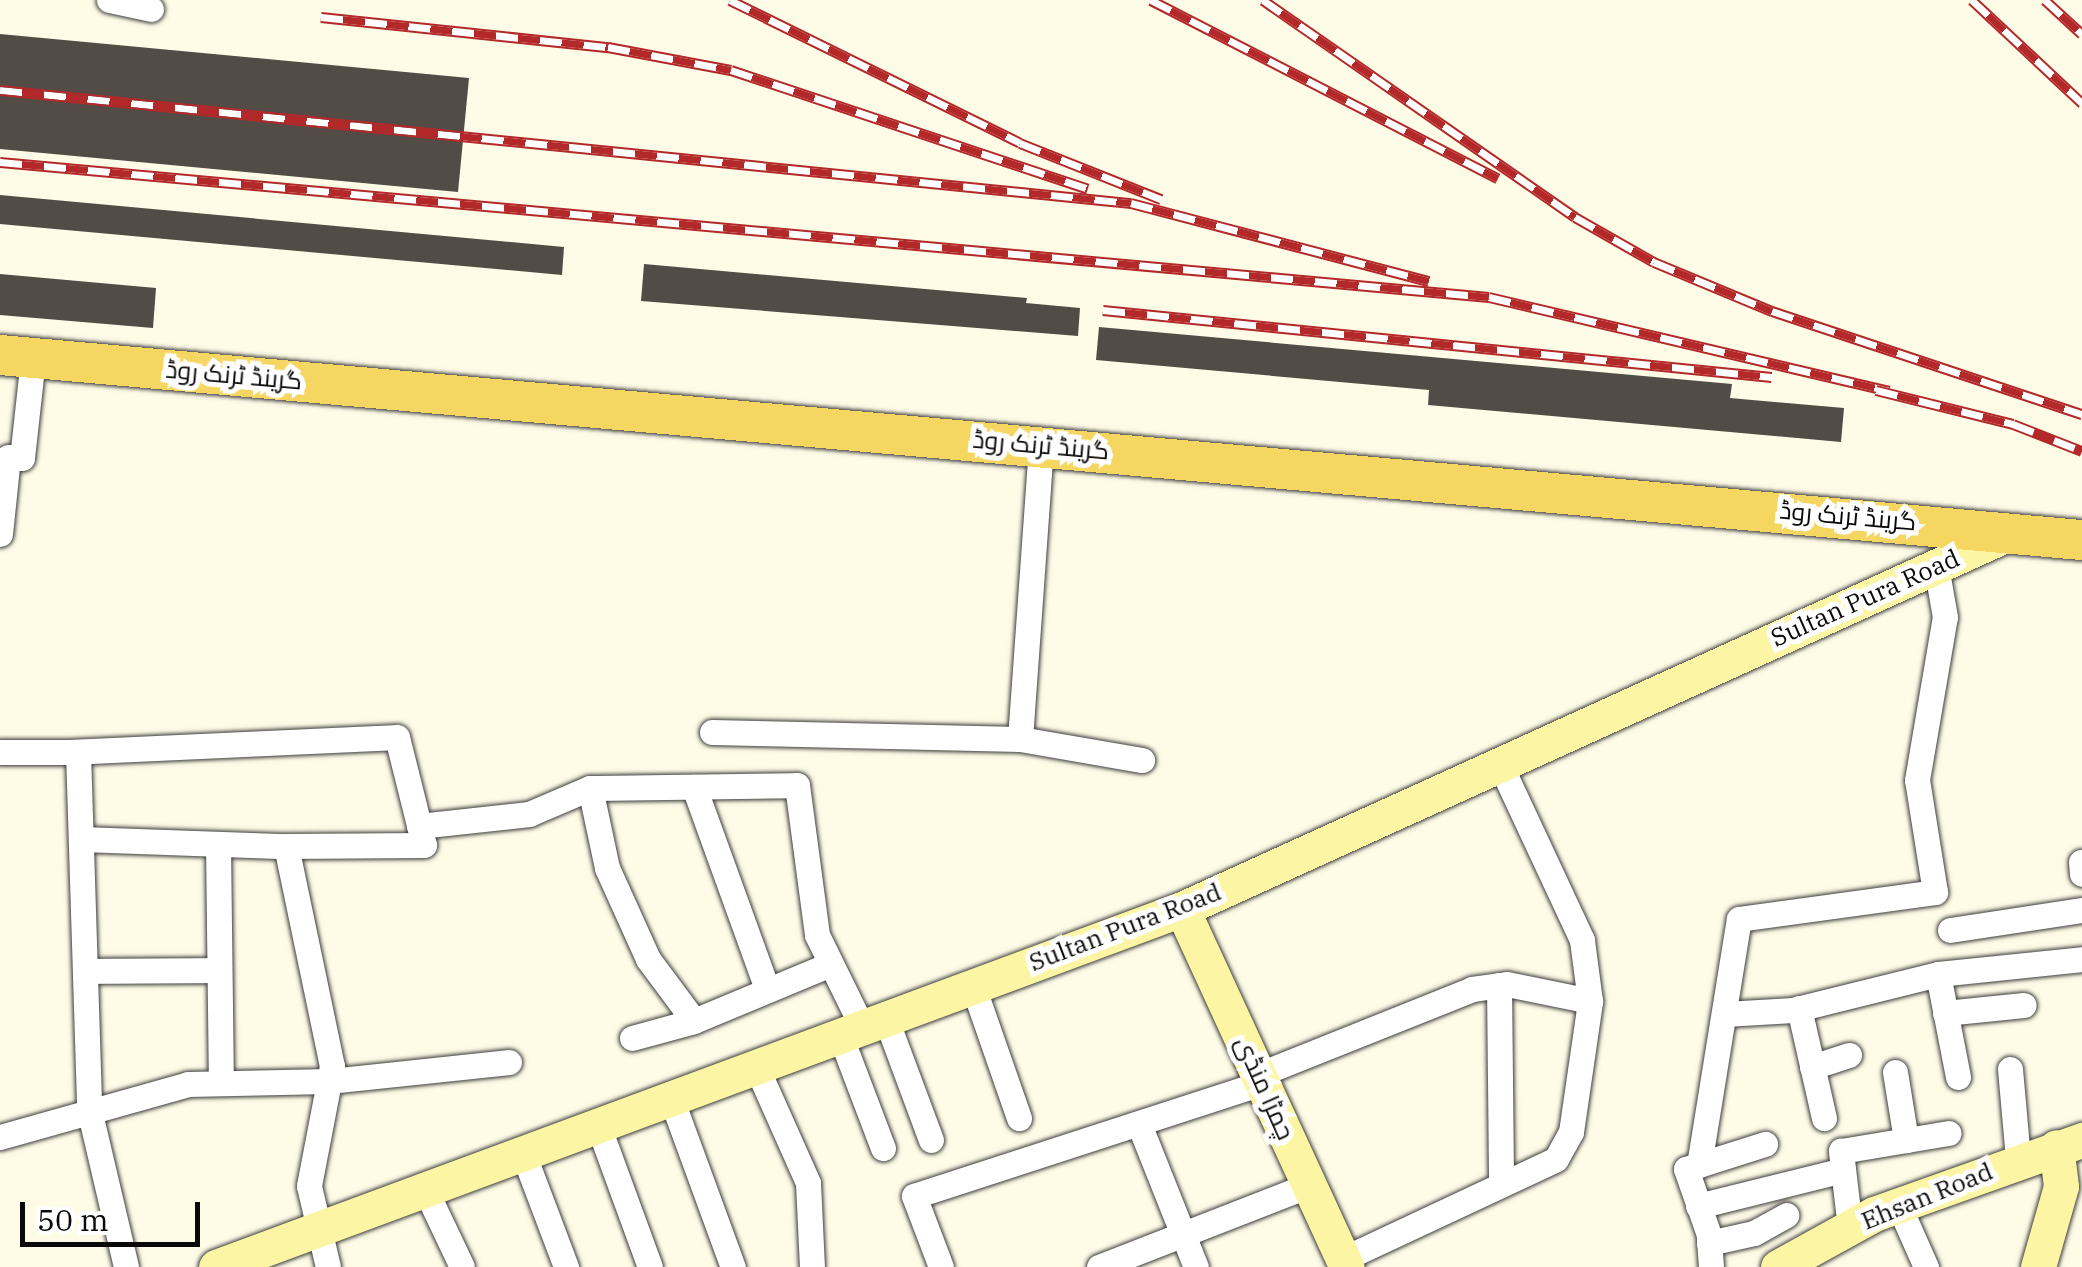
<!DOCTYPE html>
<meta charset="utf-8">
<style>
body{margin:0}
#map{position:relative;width:2082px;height:1267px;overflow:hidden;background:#fefbe7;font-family:"IBM Plex Serif",Cairo,serif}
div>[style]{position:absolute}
.building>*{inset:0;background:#524b46}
.roads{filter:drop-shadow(0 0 2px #3c3c3c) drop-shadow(0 0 2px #3c3c3c)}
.street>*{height:25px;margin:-12.5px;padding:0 12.5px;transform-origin:12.5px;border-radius:12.5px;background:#fff}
.secondary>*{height:35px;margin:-17.5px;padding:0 17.5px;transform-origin:17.5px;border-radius:17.5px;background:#fcf6a4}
.primary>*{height:40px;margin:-20px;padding:0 20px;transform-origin:20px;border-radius:20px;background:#f4d661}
.rail>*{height:11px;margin-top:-5.5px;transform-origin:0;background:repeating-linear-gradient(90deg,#fff 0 22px,#b32829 0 44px);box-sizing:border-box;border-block:2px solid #b32829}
span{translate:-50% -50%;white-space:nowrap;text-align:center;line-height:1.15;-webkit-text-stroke:10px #fff;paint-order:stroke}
.street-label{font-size:25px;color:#090909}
.scale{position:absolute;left:20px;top:1202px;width:180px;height:45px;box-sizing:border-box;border:5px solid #090909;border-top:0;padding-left:12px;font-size:30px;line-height:35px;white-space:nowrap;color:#090909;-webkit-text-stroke:8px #fff;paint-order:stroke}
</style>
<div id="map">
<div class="building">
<div style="clip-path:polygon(0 34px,469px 78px,458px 192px,0 149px)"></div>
<div style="clip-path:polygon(0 195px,564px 247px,562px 275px,0 224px)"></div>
<div style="clip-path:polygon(644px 264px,1027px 298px,1026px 303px,1080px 308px,1078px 336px,641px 301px)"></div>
<div style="clip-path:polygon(0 274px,156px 288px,153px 328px,0 315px)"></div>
<div style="clip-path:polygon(1099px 327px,1732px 384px,1730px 398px,1844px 408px,1841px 442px,1428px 405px,1429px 390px,1096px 360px)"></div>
</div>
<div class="roads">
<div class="street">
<div style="left:109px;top:0;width:43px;rotate:12.1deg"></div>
<div style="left:0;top:534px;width:77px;rotate:-84.1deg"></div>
<div style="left:8px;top:457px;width:14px;rotate:4deg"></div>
<div style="left:22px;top:458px;width:101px;rotate:-83.7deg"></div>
<div style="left:712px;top:732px;width:308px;rotate:1.3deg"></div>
<div style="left:1020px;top:739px;width:124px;rotate:9.8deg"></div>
<div style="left:1020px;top:739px;width:295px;rotate:-85.9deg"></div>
<div style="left:0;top:752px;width:78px"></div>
<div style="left:78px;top:752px;width:357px;rotate:88.2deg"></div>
<div style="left:89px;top:1109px;width:162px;rotate:76.8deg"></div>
<div style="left:70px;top:752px;width:327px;rotate:-2.6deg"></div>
<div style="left:397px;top:737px;width:111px;rotate:76deg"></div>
<div style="left:424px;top:845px;width:138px;rotate:179.6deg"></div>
<div style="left:694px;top:787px;width:215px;rotate:70.1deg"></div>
<div style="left:590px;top:788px;width:82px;rotate:78deg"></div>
<div style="left:607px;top:868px;width:100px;rotate:65.7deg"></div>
<div style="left:648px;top:959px;width:77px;rotate:53.4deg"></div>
<div style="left:419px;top:826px;width:111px;rotate:-6.2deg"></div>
<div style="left:529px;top:814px;width:66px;rotate:-23.1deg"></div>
<div style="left:590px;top:788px;width:207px;rotate:-0.8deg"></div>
<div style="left:797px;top:785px;width:151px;rotate:82.4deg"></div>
<div style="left:817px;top:935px;width:102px;rotate:63.9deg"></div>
<div style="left:81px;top:839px;width:205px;rotate:2deg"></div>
<div style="left:286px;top:846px;width:225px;rotate:78.2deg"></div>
<div style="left:332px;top:1066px;width:122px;rotate:100.9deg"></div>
<div style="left:309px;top:1186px;width:83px;rotate:76.8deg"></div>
<div style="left:218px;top:844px;width:239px;rotate:89.3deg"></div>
<div style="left:2081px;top:862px;width:12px;rotate:85deg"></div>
<div style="left:1950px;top:930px;width:134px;rotate:-8.6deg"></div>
<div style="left:85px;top:971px;width:134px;rotate:-0.4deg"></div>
<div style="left:1938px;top:974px;width:105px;rotate:79deg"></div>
<div style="left:1499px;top:985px;width:195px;rotate:89.4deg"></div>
<div style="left:973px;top:986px;width:140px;rotate:70.8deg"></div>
<div style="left:1799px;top:1008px;width:113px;rotate:77.2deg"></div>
<div style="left:1945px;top:1013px;width:79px;rotate:-5.8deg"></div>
<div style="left:1725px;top:1014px;width:68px;rotate:-3.4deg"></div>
<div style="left:1793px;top:1010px;width:149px;rotate:-13.9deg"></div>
<div style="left:1938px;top:974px;width:145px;rotate:-5.9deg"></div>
<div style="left:886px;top:1019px;width:129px;rotate:69.6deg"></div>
<div style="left:840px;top:1035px;width:121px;rotate:69.2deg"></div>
<div style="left:632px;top:1038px;width:64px;rotate:-15.3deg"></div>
<div style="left:694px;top:1021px;width:148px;rotate:-22.6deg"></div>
<div style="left:756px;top:1066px;width:128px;rotate:66deg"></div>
<div style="left:808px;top:1183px;width:84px;rotate:87.3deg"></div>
<div style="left:1812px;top:1067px;width:39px;rotate:-18deg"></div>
<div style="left:2010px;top:1069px;width:89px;rotate:84.9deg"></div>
<div style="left:1895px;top:1072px;width:69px;rotate:80.8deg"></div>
<div style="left:1260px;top:1074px;width:228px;rotate:-21.8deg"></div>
<div style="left:1472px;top:989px;width:35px;rotate:-8deg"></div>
<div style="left:1507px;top:984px;width:85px;rotate:11.6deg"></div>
<div style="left:671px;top:1098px;width:180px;rotate:69.9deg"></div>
<div style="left:1139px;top:1124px;width:154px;rotate:68.3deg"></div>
<div style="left:598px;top:1125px;width:151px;rotate:69.9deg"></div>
<div style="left:0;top:1137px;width:195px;rotate:-15.7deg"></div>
<div style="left:188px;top:1084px;width:141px;rotate:-1.2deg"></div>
<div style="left:329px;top:1081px;width:181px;rotate:-6deg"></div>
<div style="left:523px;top:1153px;width:122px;rotate:69.3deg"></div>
<div style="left:1699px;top:1165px;width:249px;rotate:-80.8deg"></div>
<div style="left:1739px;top:919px;width:198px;rotate:-7.8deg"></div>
<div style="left:1935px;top:892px;width:113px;rotate:-99.1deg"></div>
<div style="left:1917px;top:780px;width:165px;rotate:-80.3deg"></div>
<div style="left:1945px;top:617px;width:52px;rotate:-100deg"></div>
<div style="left:425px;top:1189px;width:86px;rotate:64.6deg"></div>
<div style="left:1698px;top:1206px;width:149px;rotate:-13.9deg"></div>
<div style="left:1899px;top:1206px;width:67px;rotate:66.1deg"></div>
<div style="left:1850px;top:1228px;width:78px;rotate:-96.7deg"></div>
<div style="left:1841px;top:1151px;width:109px;rotate:-9.5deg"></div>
<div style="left:1709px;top:1243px;width:46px;rotate:-12.5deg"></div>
<div style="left:1754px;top:1233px;width:37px;rotate:-29deg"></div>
<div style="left:1343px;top:1259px;width:235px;rotate:-25.1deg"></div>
<div style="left:1556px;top:1159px;width:31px;rotate:-61deg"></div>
<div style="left:1571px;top:1132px;width:132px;rotate:-81.7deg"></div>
<div style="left:1590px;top:1001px;width:62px;rotate:-97.5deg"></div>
<div style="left:1582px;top:940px;width:194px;rotate:-115deg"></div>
<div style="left:941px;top:1267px;width:76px;rotate:-110.8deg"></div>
<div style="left:914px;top:1196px;width:366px;rotate:-18deg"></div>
<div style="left:1099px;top:1267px;width:225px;rotate:-21.3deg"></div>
<div style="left:1711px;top:1267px;width:32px;rotate:-94deg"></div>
<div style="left:1709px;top:1235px;width:70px;rotate:-109.2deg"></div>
<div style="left:1686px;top:1169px;width:83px;rotate:-17.6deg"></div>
</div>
<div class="secondary">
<div style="left:1182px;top:909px;width:394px;rotate:65.3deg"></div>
<div style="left:216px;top:1267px;width:1030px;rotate:-20.33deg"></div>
<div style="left:1182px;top:909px;width:912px;rotate:-24.43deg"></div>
<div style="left:1778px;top:1267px;width:110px;rotate:-28.9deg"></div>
<div style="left:1874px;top:1214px;width:221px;rotate:-19.6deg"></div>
<div style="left:2038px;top:1267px;width:84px;rotate:-74.1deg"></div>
<div style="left:2061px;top:1186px;width:39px;rotate:-97deg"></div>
</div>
<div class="primary">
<div style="left:0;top:355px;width:2090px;rotate:5.08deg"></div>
</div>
</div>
<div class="rail">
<div style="left:730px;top:0;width:323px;rotate:26.2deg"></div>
<div style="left:1020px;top:143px;width:152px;rotate:21.7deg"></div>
<div style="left:1151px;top:0;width:390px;rotate:27.2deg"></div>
<div style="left:1263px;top:0;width:380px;rotate:34.8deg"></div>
<div style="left:1575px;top:217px;width:91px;rotate:29.7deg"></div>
<div style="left:1654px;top:262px;width:128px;rotate:22.6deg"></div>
<div style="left:1772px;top:311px;width:327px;rotate:18.4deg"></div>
<div style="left:1972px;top:0;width:151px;rotate:43.1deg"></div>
<div style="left:2045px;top:0;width:50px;rotate:42.6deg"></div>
<div style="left:321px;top:17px;width:289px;rotate:6deg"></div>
<div style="left:608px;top:47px;width:125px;rotate:10.6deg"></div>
<div style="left:731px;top:70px;width:376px;rotate:18.4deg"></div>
<div style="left:0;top:90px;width:1137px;rotate:5.71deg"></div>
<div style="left:1131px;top:203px;width:308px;rotate:14.7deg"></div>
<div style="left:0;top:162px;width:1495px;rotate:5.18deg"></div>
<div style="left:1489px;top:297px;width:411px;rotate:13.2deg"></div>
<div style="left:1103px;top:310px;width:672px;rotate:5.72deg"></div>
<div style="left:1876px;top:390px;width:141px;rotate:13.9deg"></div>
<div style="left:2013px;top:424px;width:74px;rotate:21.4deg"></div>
</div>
<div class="street-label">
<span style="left:234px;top:375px;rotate:5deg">گرینڈ ٹرنک روڈ</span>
<span style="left:1041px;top:445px;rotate:5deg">گرینڈ ٹرنک روڈ</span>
<span style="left:1848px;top:516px;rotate:5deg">گرینڈ ٹرنک روڈ</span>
<span style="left:1865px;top:598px;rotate:-24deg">Sultan Pura Road</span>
<span style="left:1125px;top:927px;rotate:-21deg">Sultan Pura Road</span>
<span style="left:1265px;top:1088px;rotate:66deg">چمڑا منڈی</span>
<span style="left:1927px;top:1196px;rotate:-22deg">Ehsan Road</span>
</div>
<div class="scale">50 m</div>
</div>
